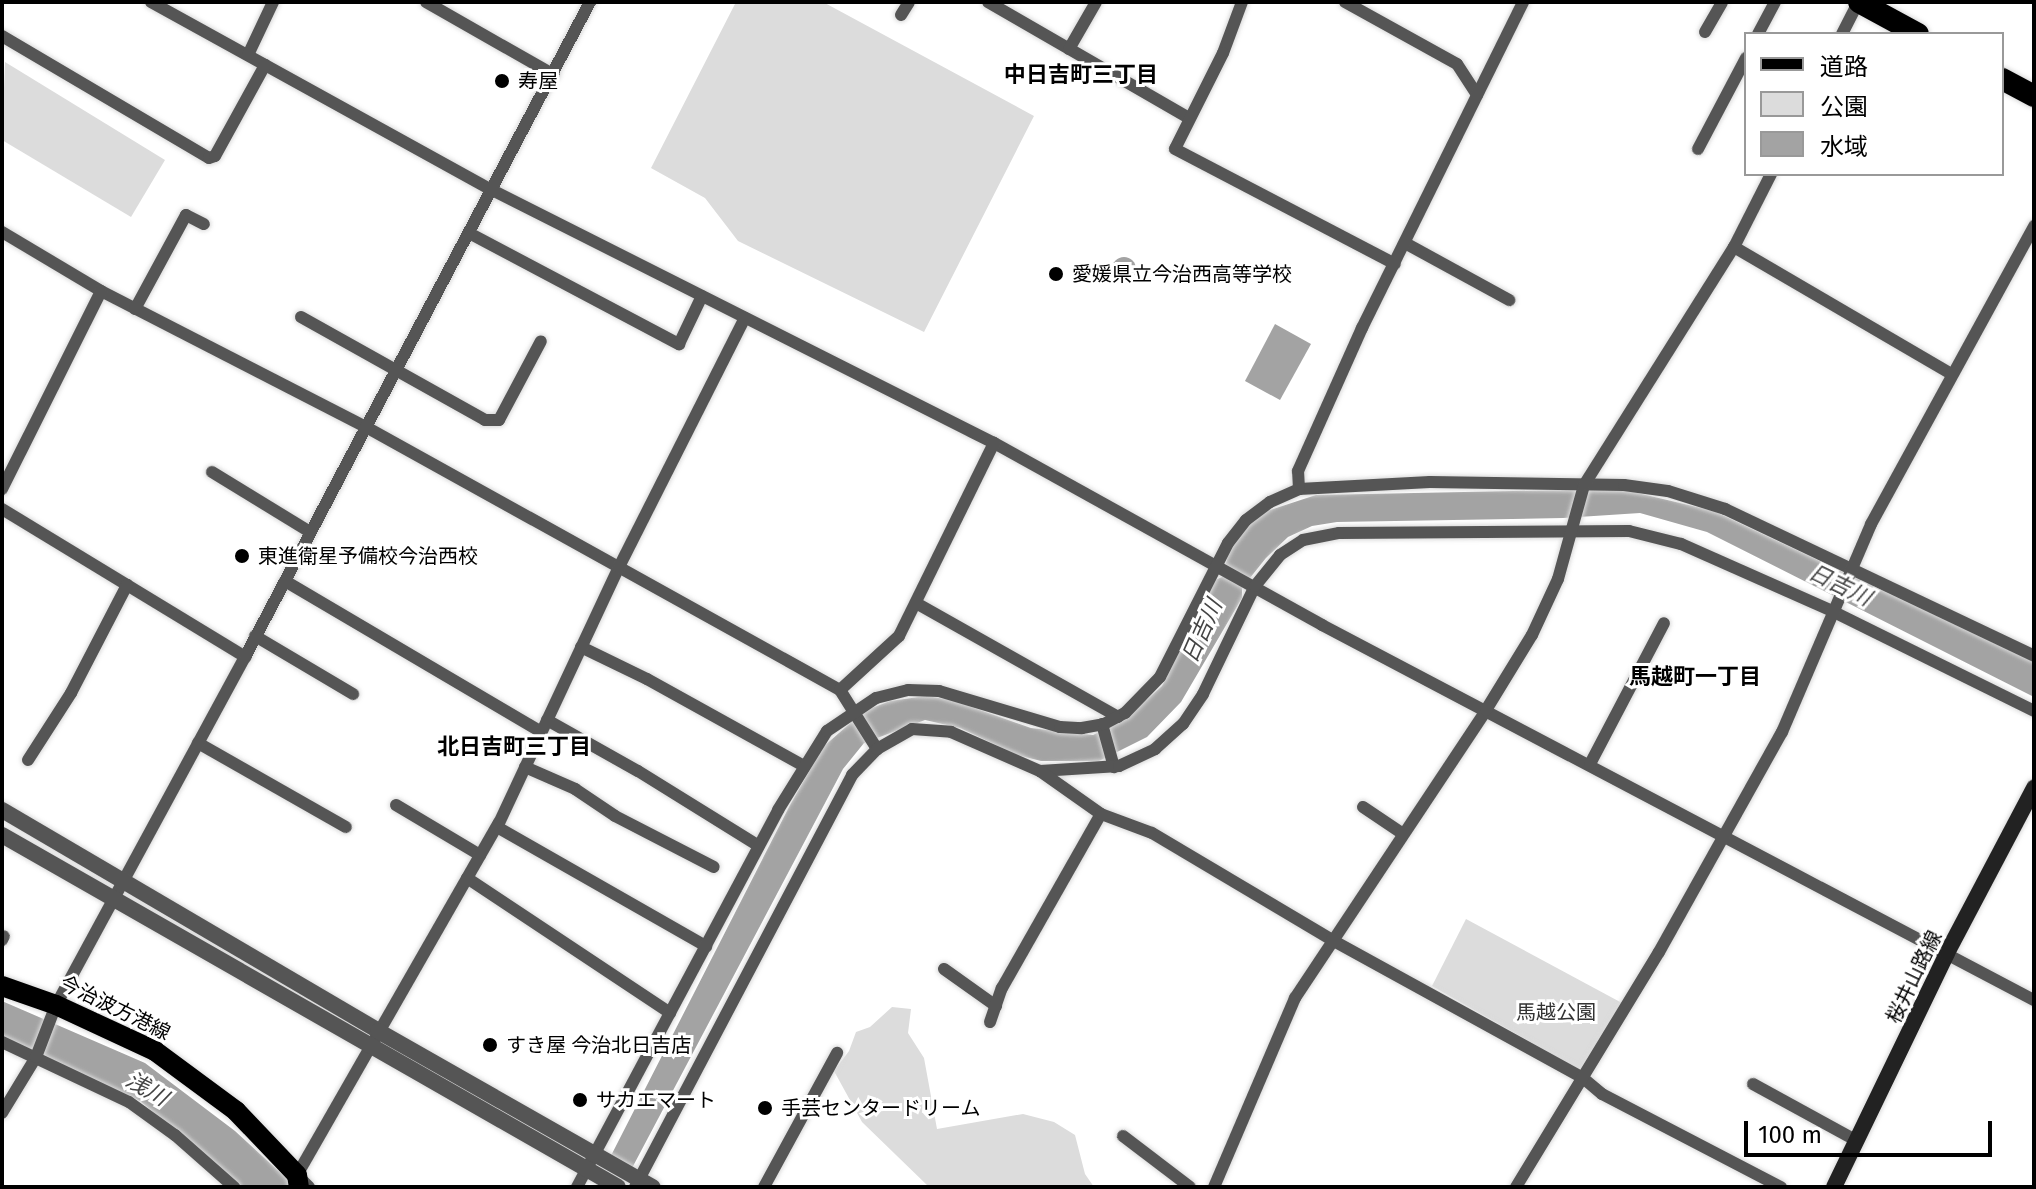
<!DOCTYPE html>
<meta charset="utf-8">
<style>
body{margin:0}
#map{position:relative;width:2036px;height:1189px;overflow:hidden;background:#fff;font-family:"Fira Sans","Noto Sans JP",sans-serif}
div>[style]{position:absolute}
.green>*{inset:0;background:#dcdcdc}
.water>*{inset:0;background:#a3a3a3}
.round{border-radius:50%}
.roads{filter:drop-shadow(0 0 2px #dbdbdb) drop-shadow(0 0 2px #dbdbdb)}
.minor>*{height:12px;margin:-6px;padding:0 6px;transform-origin:6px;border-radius:6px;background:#555}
.tertiary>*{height:16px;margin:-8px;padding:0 8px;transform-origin:8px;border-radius:8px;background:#555}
.secondary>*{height:16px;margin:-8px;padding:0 8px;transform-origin:8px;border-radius:8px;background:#222}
.primary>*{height:20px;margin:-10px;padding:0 10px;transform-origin:10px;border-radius:10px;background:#000}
.trunk>*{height:22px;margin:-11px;padding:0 11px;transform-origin:11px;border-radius:11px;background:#000}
.dots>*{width:22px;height:22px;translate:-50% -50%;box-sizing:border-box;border:4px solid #fff;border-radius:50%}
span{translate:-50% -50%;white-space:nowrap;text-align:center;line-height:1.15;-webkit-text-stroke:6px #fff;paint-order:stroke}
.poi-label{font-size:20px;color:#000}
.left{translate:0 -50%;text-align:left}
.street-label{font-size:20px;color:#000}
.park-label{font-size:20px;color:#333}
.neighbourhood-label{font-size:22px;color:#000;font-weight:700}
.water-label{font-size:22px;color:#444;font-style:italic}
.frame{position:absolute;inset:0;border:4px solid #000;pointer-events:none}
.legend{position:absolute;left:1744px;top:32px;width:260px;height:144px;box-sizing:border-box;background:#fff;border:2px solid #999;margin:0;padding:10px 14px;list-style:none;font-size:24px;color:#000}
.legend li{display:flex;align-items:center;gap:16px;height:40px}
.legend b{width:40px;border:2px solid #999}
.scale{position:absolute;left:1744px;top:1121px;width:248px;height:36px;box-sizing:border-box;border:4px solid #000;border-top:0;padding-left:10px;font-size:24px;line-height:28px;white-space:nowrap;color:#000;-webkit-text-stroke:6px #fff;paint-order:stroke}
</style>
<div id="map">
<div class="green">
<div style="clip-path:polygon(736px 2px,823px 2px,1034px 116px,924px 332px,738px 241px,705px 198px,651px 168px)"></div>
<div style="clip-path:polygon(5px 62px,165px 160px,131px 217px,2px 140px)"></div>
<div style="clip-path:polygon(1466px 919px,1622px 1003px,1580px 1070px,1432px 986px)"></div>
<div style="clip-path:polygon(892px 1007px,911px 1009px,908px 1033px,924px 1058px,937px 1129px,1023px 1114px,1054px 1122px,1075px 1135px,1085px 1174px,1094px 1187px,929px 1187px,862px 1122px,834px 1071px,849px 1051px,856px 1032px,870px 1027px)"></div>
</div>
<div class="water">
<div class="round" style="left:1112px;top:257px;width:24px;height:24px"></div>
<div style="clip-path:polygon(1275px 324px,1311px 344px,1280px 400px,1245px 381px)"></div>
<div style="clip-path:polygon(1570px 490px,1629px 491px,1714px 511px,2034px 662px,2034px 697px,1707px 532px,1640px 513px,1563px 518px,1337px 522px,1312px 526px,1288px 537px,1266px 558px,1242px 588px,1242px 598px,1181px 702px,1147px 737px,1099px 761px,1041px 761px,1017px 755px,960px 728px,925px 720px,864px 743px,843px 769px,622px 1187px,595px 1187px,790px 805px,823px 747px,864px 711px,890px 701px,926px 696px,952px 700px,1031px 728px,1093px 735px,1124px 720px,1162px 686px,1215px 580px,1222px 577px,1229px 552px,1247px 526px,1267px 511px,1316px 495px)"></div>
<div style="clip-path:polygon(2px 1001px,145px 1063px,235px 1131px,296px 1187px,242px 1187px,140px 1101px,2px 1038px)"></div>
</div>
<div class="roads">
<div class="minor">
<div style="left:151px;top:2px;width:389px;rotate:28.9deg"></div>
<div style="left:492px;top:190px;width:562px;rotate:26.75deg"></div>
<div style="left:994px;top:443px;width:375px;rotate:29deg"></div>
<div style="left:1322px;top:625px;width:805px;rotate:27.78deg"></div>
<div style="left:426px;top:2px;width:147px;rotate:29.7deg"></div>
<div style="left:988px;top:2px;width:232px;rotate:30deg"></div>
<div style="left:1242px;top:2px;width:54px;rotate:110.4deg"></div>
<div style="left:1223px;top:53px;width:107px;rotate:116.6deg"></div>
<div style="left:1175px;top:149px;width:248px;rotate:27.6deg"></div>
<div style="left:1345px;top:2px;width:128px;rotate:29deg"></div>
<div style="left:1457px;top:64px;width:37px;rotate:57deg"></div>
<div style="left:901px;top:15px;width:15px;rotate:-58deg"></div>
<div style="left:1705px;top:32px;width:34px;rotate:-60deg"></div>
<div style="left:1758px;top:34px;width:36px;rotate:-62deg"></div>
<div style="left:1842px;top:34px;width:36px;rotate:-63deg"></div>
<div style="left:2px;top:36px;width:240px;rotate:30.5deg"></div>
<div style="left:209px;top:158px;width:6px;rotate:-18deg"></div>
<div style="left:215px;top:156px;width:104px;rotate:-61.2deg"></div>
<div style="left:1069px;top:49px;width:54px;rotate:-60.1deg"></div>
<div style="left:248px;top:55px;width:59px;rotate:-64.7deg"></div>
<div style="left:1698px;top:149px;width:103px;rotate:-62.2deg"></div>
<div style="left:2px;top:232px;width:115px;rotate:30.8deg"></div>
<div style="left:101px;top:291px;width:298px;rotate:27.2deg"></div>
<div style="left:366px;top:427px;width:542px;rotate:29.02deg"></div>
<div style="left:840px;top:690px;width:70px;rotate:57.9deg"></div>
<div style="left:469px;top:233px;width:238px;rotate:27.9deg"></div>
<div style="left:679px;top:344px;width:53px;rotate:-64.4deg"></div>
<div style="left:1405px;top:243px;width:119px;rotate:28.7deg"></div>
<div style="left:1734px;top:247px;width:251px;rotate:30.3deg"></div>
<div style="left:135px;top:309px;width:107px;rotate:-61.5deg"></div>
<div style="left:186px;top:215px;width:20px;rotate:27deg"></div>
<div style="left:301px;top:317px;width:211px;rotate:29.2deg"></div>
<div style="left:485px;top:420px;width:14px"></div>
<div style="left:499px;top:420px;width:89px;rotate:-62deg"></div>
<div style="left:212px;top:472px;width:115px;rotate:31.5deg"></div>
<div style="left:2px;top:489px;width:221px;rotate:-63.4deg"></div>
<div style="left:1299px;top:489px;width:131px;rotate:-3.1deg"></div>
<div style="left:1430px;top:482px;width:194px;rotate:0.9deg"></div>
<div style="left:1624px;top:485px;width:44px;rotate:7.8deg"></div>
<div style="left:1668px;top:491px;width:60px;rotate:17.5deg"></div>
<div style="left:1725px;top:509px;width:342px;rotate:25.4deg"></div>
<div style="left:2px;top:509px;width:285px;rotate:31.3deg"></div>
<div style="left:285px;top:581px;width:297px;rotate:30.5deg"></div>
<div style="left:916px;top:603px;width:232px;rotate:29.4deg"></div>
<div style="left:255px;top:636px;width:114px;rotate:30.6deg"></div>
<div style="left:581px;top:647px;width:73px;rotate:25.9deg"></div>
<div style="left:647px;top:679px;width:179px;rotate:29deg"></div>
<div style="left:840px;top:690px;width:80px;rotate:-42.5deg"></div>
<div style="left:899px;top:636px;width:215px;rotate:-63.8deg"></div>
<div style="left:547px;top:720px;width:104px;rotate:29.3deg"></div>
<div style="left:638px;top:771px;width:142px;rotate:31.8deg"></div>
<div style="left:1102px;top:724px;width:45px;rotate:74.4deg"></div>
<div style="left:198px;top:743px;width:170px;rotate:29.6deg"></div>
<div style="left:28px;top:760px;width:80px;rotate:-57.3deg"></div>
<div style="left:71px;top:693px;width:122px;rotate:-62.6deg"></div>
<div style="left:1590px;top:764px;width:159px;rotate:-62.3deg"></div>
<div style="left:525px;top:767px;width:55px;rotate:23.7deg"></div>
<div style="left:575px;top:789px;width:48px;rotate:34deg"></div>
<div style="left:615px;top:816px;width:111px;rotate:27.3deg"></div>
<div style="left:1040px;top:771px;width:79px;rotate:-3.6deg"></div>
<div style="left:1119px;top:766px;width:40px;rotate:-25deg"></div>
<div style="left:1155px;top:749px;width:38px;rotate:-42deg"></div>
<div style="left:1183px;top:724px;width:36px;rotate:-56deg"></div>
<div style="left:1203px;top:694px;width:120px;rotate:-64.3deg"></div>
<div style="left:1255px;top:586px;width:40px;rotate:-51deg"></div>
<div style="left:1280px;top:555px;width:27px;rotate:-33deg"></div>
<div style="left:1303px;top:540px;width:37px;rotate:-11deg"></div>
<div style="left:1339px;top:533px;width:290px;rotate:-0.4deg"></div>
<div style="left:1629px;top:531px;width:54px;rotate:14deg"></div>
<div style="left:1681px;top:544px;width:165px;rotate:23.9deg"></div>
<div style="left:1832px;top:611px;width:225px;rotate:26.3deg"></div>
<div style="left:396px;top:805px;width:98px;rotate:30.8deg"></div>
<div style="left:1363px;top:807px;width:48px;rotate:34deg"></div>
<div style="left:497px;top:827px;width:241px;rotate:29.7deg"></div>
<div style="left:467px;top:878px;width:244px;rotate:33.6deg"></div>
<div style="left:2px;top:940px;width:4px;rotate:-63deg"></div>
<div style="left:944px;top:969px;width:64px;rotate:35.4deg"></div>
<div style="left:990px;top:1022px;width:36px;rotate:-71deg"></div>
<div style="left:1002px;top:988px;width:200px;rotate:-60.4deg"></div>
<div style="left:2px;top:1042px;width:140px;rotate:25.3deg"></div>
<div style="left:129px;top:1102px;width:57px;rotate:35.7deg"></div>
<div style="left:175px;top:1135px;width:79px;rotate:41.4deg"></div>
<div style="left:1753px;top:1084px;width:119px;rotate:28.7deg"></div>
<div style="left:2px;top:1113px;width:66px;rotate:-58.7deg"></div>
<div style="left:36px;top:1057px;width:56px;rotate:-69deg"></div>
<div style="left:56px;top:1005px;width:396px;rotate:-61.5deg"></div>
<div style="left:245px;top:657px;width:740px;rotate:-62.22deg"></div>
<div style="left:1123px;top:1136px;width:84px;rotate:37.3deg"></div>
<div style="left:309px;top:1187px;width:17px;rotate:-135deg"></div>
<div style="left:297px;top:1175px;width:406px;rotate:-60.2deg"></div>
<div style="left:499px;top:823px;width:283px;rotate:-64.9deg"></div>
<div style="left:619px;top:567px;width:279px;rotate:-63.2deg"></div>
<div style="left:577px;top:1187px;width:427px;rotate:-61.9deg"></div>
<div style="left:778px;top:810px;width:93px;rotate:-58.2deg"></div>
<div style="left:827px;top:731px;width:59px;rotate:-34deg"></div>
<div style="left:876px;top:698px;width:33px;rotate:-14deg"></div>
<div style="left:908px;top:690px;width:31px;rotate:2deg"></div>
<div style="left:939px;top:691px;width:126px;rotate:16.6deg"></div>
<div style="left:1060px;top:727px;width:22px;rotate:3deg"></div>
<div style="left:1082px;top:728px;width:22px;rotate:-10deg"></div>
<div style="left:1104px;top:724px;width:24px;rotate:-28deg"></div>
<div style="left:1125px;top:713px;width:50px;rotate:-45.8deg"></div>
<div style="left:1160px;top:677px;width:150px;rotate:-63.1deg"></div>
<div style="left:1228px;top:543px;width:29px;rotate:-52deg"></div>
<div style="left:1246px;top:520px;width:30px;rotate:-37deg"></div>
<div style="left:1270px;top:502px;width:32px;rotate:-24deg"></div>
<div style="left:1299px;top:489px;width:18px;rotate:-93deg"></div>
<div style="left:1298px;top:471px;width:157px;rotate:-65.9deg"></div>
<div style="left:1362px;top:328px;width:364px;rotate:-63.7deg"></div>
<div style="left:635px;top:1187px;width:466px;rotate:-62.2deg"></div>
<div style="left:852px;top:775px;width:36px;rotate:-46deg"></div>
<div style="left:877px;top:749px;width:40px;rotate:-29.7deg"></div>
<div style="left:912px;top:729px;width:39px;rotate:4deg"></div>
<div style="left:951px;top:732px;width:97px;rotate:23.7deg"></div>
<div style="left:1040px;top:771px;width:75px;rotate:35.2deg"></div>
<div style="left:1101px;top:814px;width:54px;rotate:20.4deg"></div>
<div style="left:1152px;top:833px;width:209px;rotate:30.7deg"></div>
<div style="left:1332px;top:940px;width:286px;rotate:28.8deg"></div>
<div style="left:1583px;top:1078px;width:25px;rotate:40deg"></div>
<div style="left:1602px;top:1094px;width:202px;rotate:27.5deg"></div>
<div style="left:764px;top:1187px;width:153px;rotate:-61.4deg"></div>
<div style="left:1214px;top:1187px;width:206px;rotate:-66.8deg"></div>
<div style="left:1295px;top:998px;width:346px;rotate:-56.4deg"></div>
<div style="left:1486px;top:710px;width:88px;rotate:-58.5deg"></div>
<div style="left:1532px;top:635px;width:62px;rotate:-65.1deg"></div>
<div style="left:1558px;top:579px;width:98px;rotate:-74.5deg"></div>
<div style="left:1584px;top:485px;width:281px;rotate:-57.8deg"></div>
<div style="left:1734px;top:247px;width:82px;rotate:-63.1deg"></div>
<div style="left:1516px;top:1187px;width:275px;rotate:-58.7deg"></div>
<div style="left:1659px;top:952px;width:252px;rotate:-60.8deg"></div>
<div style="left:1782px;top:732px;width:226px;rotate:-66.8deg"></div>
<div style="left:1871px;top:524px;width:340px;rotate:-61.3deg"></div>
</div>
<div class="tertiary">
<div style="left:2px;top:810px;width:436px;rotate:30.4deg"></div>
<div style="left:378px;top:1031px;width:316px;rotate:29.6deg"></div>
<div style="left:2px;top:835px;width:709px;rotate:29.74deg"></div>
</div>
<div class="secondary">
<div style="left:1834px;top:1187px;width:260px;rotate:-64.2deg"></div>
<div style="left:1947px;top:953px;width:187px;rotate:-62.2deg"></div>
</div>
<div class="primary">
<div style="left:2px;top:986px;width:57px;rotate:19.4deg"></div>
<div style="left:56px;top:1005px;width:109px;rotate:24.9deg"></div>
<div style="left:155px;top:1051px;width:101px;rotate:36.5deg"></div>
<div style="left:236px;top:1111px;width:88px;rotate:46.4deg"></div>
<div style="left:297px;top:1175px;width:12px;rotate:81deg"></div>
</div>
<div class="trunk">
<div style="left:1859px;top:2px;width:67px;rotate:28.5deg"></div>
<div style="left:2002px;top:79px;width:36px;rotate:28deg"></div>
</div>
</div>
<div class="dots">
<div style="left:502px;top:81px;background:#000"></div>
<div style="left:1056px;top:274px;background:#000"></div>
<div style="left:242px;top:556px;background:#000"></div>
<div style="left:490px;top:1045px;background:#000"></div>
<div style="left:580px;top:1100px;background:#000"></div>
<div style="left:765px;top:1108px;background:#000"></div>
</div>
<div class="poi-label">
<span class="left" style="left:518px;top:81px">寿屋</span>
<span class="left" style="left:1072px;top:274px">愛媛県立今治西高等学校</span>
<span class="left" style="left:258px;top:556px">東進衛星予備校今治西校</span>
<span class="left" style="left:506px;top:1045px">すき屋 今治北日吉店</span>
<span class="left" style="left:596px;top:1100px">サカエマート</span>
<span class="left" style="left:781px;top:1108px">手芸センタードリーム</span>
</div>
<div class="street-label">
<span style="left:1914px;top:977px;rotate:-64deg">桜井山路線</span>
<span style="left:115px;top:1008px;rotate:26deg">今治波方港線</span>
</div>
<div class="park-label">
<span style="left:1556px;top:1012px">馬越公園</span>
</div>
<div class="neighbourhood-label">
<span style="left:1081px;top:75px">中日吉町三丁目</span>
<span style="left:1695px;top:677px">馬越町一丁目</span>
<span style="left:514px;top:747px">北日吉町三丁目</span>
</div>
<div class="water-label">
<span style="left:1840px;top:585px;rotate:26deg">日吉川</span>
<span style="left:1202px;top:631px;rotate:-66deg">日吉川</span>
<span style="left:147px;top:1089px;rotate:30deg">浅川</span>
</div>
<div class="frame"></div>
<ul class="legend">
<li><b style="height:10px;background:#000"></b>道路</li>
<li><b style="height:22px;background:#dcdcdc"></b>公園</li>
<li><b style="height:22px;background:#a3a3a3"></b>水域</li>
</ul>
<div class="scale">100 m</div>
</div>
